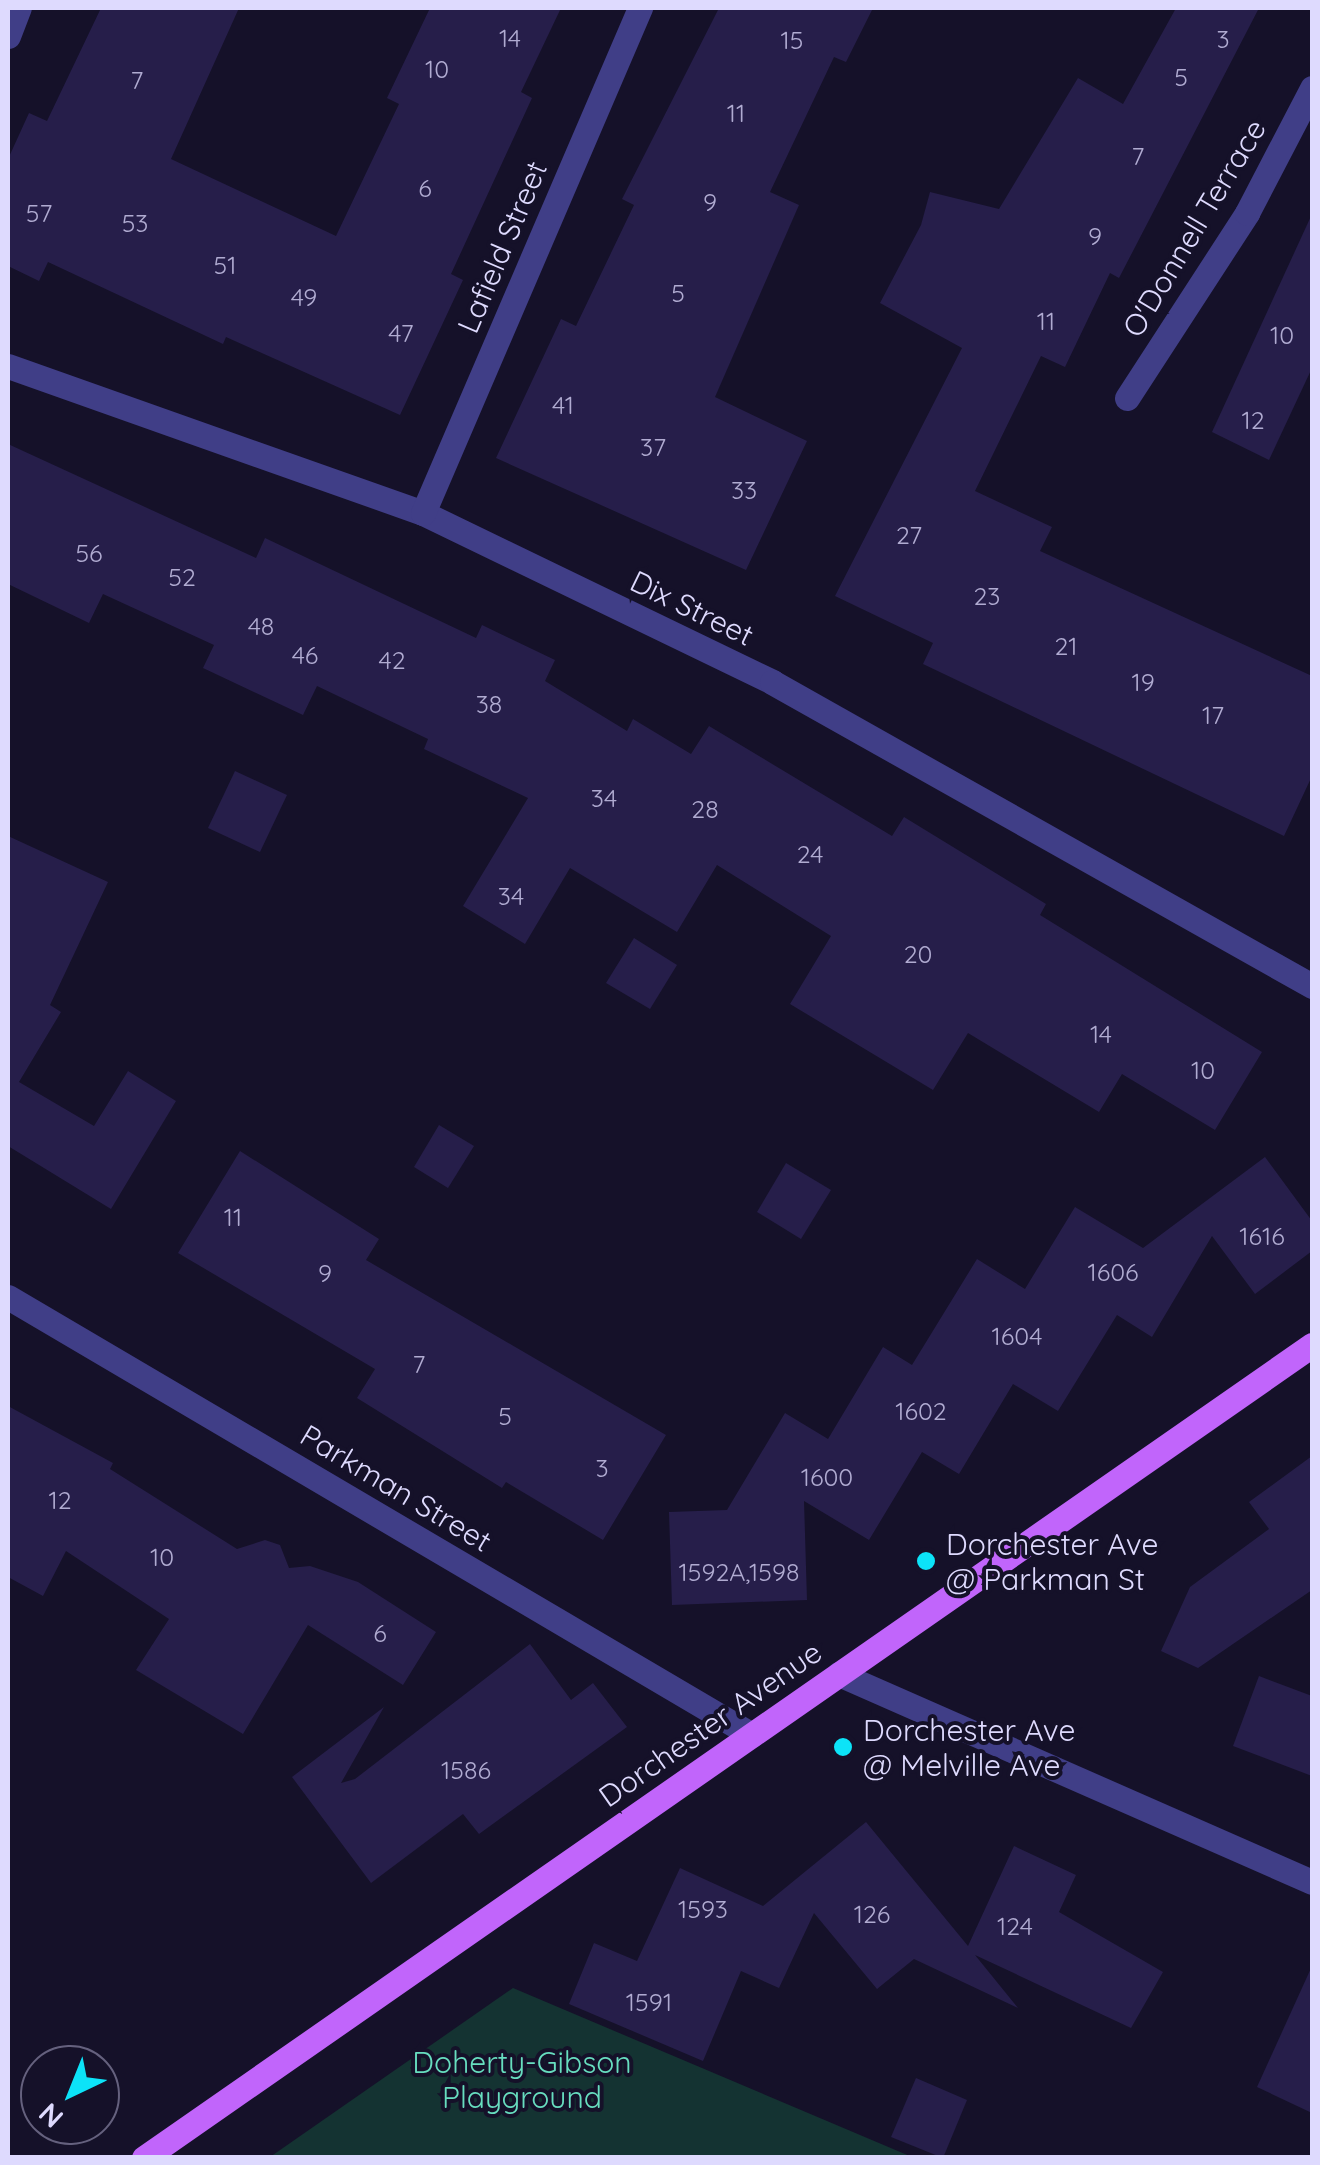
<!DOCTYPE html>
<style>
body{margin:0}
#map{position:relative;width:1320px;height:2165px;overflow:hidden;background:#151129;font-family:Quicksand,sans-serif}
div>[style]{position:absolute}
.green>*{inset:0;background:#143332}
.building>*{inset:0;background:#261e4a}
.minor>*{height:25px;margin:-12.5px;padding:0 12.5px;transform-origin:12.5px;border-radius:12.5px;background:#403e87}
.tertiary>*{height:25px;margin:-12.5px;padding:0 12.5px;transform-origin:12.5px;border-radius:12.5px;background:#403e87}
.primary>*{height:25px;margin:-12.5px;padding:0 12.5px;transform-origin:12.5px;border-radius:12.5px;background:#c165fb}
.dots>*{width:28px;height:28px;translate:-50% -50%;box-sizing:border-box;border:5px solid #151129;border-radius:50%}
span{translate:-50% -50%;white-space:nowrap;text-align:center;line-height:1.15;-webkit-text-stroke:8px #151129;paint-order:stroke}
.number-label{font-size:25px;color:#b0abd1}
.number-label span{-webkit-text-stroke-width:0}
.street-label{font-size:30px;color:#dedafe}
.poi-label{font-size:30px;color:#dedafe}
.left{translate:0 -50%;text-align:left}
.park-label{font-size:30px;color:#67ddbf}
.frame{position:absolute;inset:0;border:10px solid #dedafe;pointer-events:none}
.north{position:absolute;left:20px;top:2045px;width:100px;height:100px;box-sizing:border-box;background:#151129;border:2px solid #65617e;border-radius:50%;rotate:223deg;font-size:28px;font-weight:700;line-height:40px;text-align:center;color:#dedafe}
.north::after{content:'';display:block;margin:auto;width:35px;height:45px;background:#0ce3f8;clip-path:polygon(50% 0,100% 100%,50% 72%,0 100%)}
</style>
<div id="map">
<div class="green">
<div style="clip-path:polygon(513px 1988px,912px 2157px,270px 2157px)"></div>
</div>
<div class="building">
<div style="clip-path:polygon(101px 8px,239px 8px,171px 159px,336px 236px,399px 104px,387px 98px,430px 8px,561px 8px,521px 92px,532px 98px,451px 274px,463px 280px,400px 415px,226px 337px,223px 344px,48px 262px,39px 281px,8px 266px,8px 159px,29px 113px,47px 121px)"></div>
<div style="clip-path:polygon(719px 8px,873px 8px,846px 62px,834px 57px,770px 192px,799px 205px,715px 397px,807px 441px,746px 570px,496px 458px,561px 319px,576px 326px,634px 205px,622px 199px)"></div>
<div style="clip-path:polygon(1176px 8px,1259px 8px,1119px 278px,1110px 273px,1065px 367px,1041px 356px,975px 491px,1052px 527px,1040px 551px,1312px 676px,1312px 776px,1284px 836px,923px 664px,933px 643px,835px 596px,962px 348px,880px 303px,921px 225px,930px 192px,999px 209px,1078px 78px,1123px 104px)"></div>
<div style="clip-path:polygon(1312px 214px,1312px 368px,1269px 460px,1212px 432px)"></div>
<div style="clip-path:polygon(8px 444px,256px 558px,265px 538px,476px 638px,482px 625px,555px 660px,545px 681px,627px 731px,633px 719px,691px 754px,709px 726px,892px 836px,904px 817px,1046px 904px,1040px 915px,1262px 1052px,1215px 1130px,1122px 1074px,1099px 1112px,968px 1033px,933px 1090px,790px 1004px,831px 936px,717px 865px,677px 932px,570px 868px,525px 944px,463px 906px,528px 798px,424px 749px,428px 739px,317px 686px,303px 715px,203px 668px,214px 645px,103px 594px,89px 623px,8px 584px)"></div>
<div style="clip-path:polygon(235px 771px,287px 795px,260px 852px,208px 828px)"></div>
<div style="clip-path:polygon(8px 836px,108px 882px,50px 1005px,61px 1012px,19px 1082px,94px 1126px,128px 1071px,176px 1101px,111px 1209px,8px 1146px)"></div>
<div style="clip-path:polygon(634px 938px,677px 965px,650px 1009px,606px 983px)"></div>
<div style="clip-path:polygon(439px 1125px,474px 1146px,448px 1188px,414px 1167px)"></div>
<div style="clip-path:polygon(240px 1151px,379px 1239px,366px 1260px,666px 1435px,603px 1540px,506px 1482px,502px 1488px,357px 1398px,375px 1369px,178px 1253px)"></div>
<div style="clip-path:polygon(1265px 1157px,1312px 1221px,1312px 1251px,1255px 1294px,1212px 1236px,1152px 1337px,1117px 1315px,1058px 1411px,1013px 1384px,959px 1474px,922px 1452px,869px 1540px,804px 1501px,807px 1600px,672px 1605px,669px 1512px,727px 1510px,785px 1413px,828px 1439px,883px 1347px,912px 1365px,977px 1259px,1025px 1289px,1075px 1207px,1143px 1248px)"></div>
<div style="clip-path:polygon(786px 1163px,831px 1190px,801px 1239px,757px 1212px)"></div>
<div style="clip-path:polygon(8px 1406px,113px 1463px,110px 1469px,237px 1549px,265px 1540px,280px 1545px,289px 1568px,310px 1566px,358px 1582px,436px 1632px,403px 1685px,308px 1625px,243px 1734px,136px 1670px,169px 1619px,66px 1551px,43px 1596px,8px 1577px)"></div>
<div style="clip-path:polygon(1312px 1456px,1312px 1590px,1198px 1668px,1161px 1651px,1190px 1587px,1269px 1529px,1249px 1502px)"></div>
<div style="clip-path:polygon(530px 1644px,571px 1700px,593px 1683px,627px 1727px,479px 1834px,463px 1814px,371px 1883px,292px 1777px,384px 1707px,341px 1783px,355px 1779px)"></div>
<div style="clip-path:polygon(1259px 1676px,1312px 1696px,1312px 1776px,1233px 1746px)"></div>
<div style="clip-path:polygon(866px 1822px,968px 1946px,1014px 1846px,1076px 1875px,1059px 1912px,1163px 1972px,1131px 2028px,975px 1955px,1018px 2008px,914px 1959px,877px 1989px,814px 1913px,779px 1988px,741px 1971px,703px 2061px,569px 2004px,594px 1943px,637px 1961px,680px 1868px,763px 1906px)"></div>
<div style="clip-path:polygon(1312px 1966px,1312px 2113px,1257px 2087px)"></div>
<div style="clip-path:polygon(916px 2078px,967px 2100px,943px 2158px,891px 2137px)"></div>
</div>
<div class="minor">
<div style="left:8px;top:36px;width:30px;rotate:-69deg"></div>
<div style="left:8px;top:366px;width:440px;rotate:19.5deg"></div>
<div style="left:423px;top:513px;width:388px;rotate:25.8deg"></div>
<div style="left:772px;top:682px;width:620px;rotate:29.38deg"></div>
<div style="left:1127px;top:398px;width:221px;rotate:-57deg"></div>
<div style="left:1247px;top:213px;width:141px;rotate:-62.5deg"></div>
<div style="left:423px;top:513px;width:550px;rotate:-66.75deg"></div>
</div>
<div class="tertiary">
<div style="left:8px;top:1297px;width:863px;rotate:30.49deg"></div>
<div style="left:839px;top:1674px;width:517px;rotate:23.74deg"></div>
</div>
<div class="primary">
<div style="left:144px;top:2158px;width:1423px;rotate:-34.84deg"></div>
</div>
<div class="dots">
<div style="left:926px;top:1561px;background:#0ce3f8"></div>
<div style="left:843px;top:1747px;background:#0ce3f8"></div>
</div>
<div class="number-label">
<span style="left:510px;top:38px">14</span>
<span style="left:1223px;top:39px">3</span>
<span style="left:792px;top:40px">15</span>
<span style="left:437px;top:69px">10</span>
<span style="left:1181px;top:77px">5</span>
<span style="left:137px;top:80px">7</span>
<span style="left:736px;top:113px">11</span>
<span style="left:1138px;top:156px">7</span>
<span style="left:425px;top:188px">6</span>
<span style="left:710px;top:202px">9</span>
<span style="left:39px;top:213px">57</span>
<span style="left:135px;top:223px">53</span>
<span style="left:1095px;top:236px">9</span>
<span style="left:225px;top:265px">51</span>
<span style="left:678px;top:293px">5</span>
<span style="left:304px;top:297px">49</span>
<span style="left:1046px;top:321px">11</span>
<span style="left:401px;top:333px">47</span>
<span style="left:1282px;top:335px">10</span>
<span style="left:563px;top:405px">41</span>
<span style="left:1253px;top:420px">12</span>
<span style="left:653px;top:447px">37</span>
<span style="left:744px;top:490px">33</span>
<span style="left:909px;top:535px">27</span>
<span style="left:89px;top:553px">56</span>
<span style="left:182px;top:577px">52</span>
<span style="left:987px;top:596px">23</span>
<span style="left:261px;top:626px">48</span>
<span style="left:1066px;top:646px">21</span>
<span style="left:305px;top:655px">46</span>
<span style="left:392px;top:660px">42</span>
<span style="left:1143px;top:682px">19</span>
<span style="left:489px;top:704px">38</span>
<span style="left:1213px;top:715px">17</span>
<span style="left:604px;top:798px">34</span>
<span style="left:705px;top:809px">28</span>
<span style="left:810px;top:854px">24</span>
<span style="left:511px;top:896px">34</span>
<span style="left:918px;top:954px">20</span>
<span style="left:1101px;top:1034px">14</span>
<span style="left:1203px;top:1070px">10</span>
<span style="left:233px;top:1217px">11</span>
<span style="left:1262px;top:1236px">1616</span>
<span style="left:1113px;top:1272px">1606</span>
<span style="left:325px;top:1273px">9</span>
<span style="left:1017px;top:1336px">1604</span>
<span style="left:419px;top:1364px">7</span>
<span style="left:921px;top:1411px">1602</span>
<span style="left:505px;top:1416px">5</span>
<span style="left:602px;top:1468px">3</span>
<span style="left:827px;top:1477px">1600</span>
<span style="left:60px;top:1500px">12</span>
<span style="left:162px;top:1557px">10</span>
<span style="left:739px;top:1572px">1592A,1598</span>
<span style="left:380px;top:1633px">6</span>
<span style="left:466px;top:1770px">1586</span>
<span style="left:703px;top:1909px">1593</span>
<span style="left:872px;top:1914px">126</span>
<span style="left:1015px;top:1926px">124</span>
<span style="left:649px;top:2002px">1591</span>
</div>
<div class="street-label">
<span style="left:1194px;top:228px;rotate:-59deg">O'Donnell Terrace</span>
<span style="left:502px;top:247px;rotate:-67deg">Lafield Street</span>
<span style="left:692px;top:608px;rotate:26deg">Dix Street</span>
<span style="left:396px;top:1488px;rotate:31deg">Parkman Street</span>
<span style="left:710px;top:1724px;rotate:-35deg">Dorchester Avenue</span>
</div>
<div class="poi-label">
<span class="left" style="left:946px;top:1561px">Dorchester Ave<br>@ Parkman St</span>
<span class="left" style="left:863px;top:1747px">Dorchester Ave<br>@ Melville Ave</span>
</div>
<div class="park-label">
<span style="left:522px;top:2079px">Doherty-Gibson<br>Playground</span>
</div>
<div class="frame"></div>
<div class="north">N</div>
</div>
